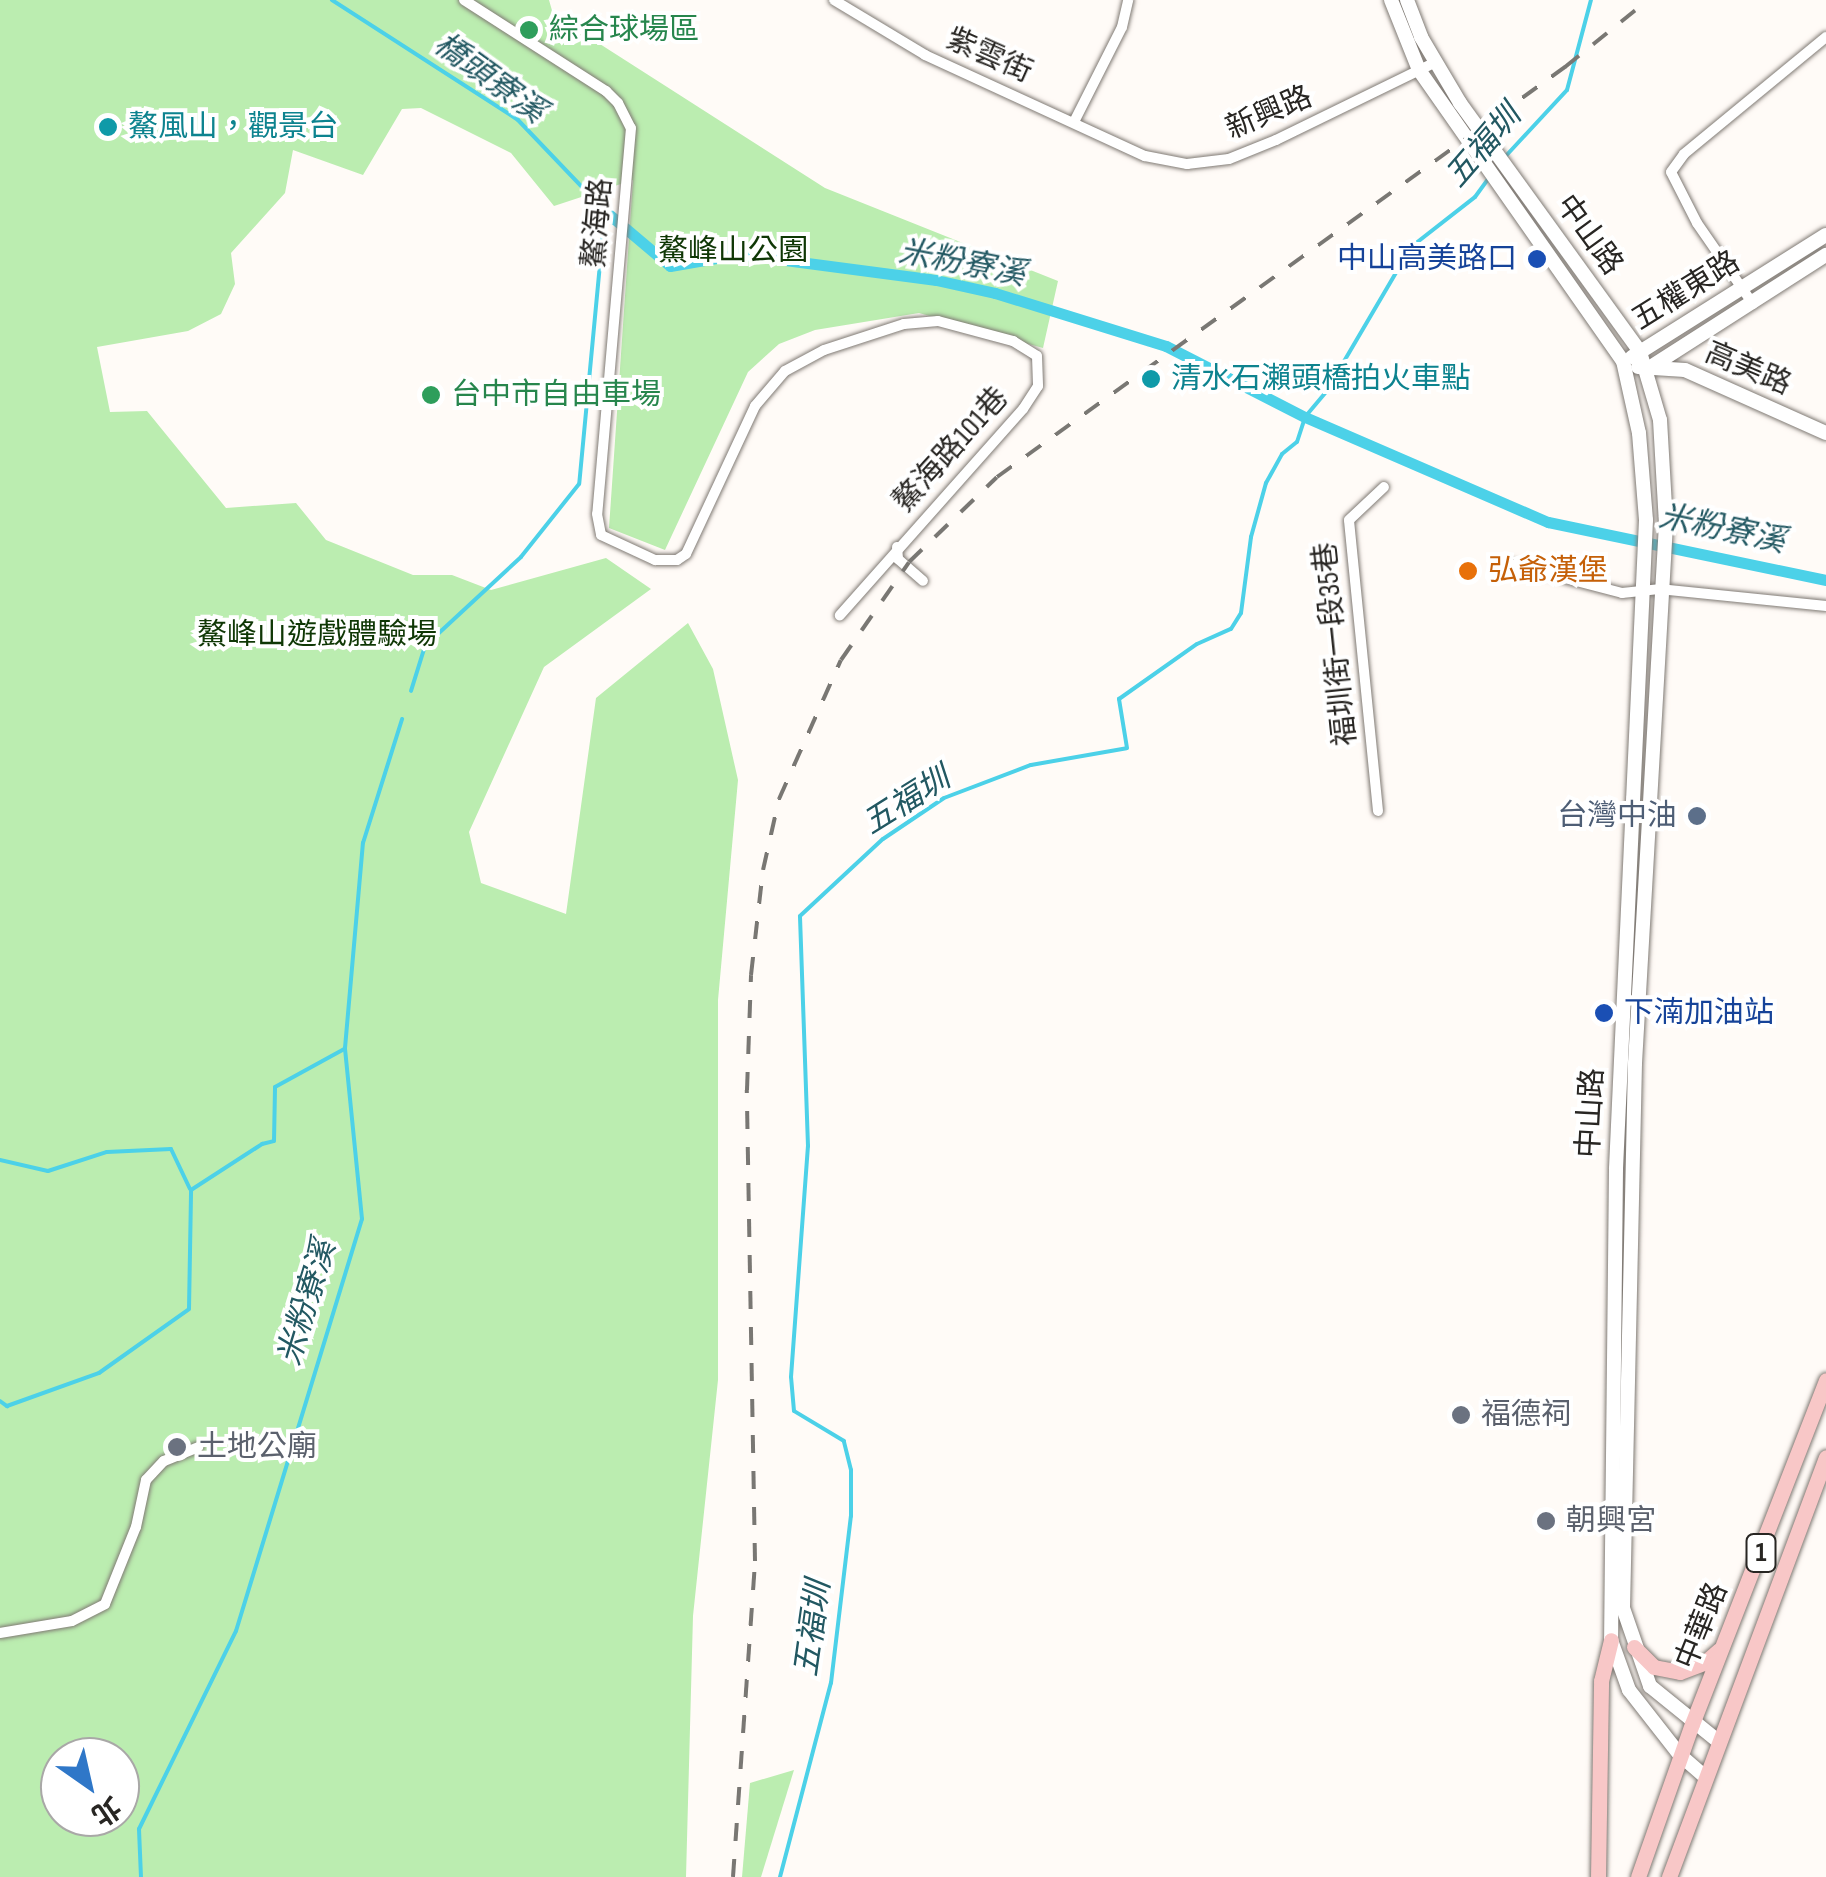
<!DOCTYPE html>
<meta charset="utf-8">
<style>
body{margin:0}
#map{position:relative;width:1826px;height:1877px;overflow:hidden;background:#fffbf7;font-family:"Sofia Sans Condensed","Noto Sans TC",sans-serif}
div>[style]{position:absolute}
.green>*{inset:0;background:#bbedb0}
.stream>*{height:4px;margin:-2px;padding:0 2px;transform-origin:2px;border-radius:2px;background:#4cd1e8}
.canal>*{height:11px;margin:-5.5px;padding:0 5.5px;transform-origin:5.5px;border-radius:5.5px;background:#4cd1e8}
.roads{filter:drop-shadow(0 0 2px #807a74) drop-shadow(0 0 2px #807a74)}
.street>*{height:10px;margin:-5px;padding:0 5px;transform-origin:5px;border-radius:5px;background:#fff}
.secondary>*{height:14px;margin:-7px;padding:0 7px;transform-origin:7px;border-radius:7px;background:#fff}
.primary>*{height:15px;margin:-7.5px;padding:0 7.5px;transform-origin:7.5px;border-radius:7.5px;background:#f8c7c7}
.rail>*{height:4px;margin-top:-2px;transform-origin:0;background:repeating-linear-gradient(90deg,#797773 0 18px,transparent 0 36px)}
.dots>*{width:28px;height:28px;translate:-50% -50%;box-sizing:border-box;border:5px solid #fff;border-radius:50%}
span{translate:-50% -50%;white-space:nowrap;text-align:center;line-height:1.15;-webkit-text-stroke:8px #fff;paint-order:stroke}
.shield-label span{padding:2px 8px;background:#fff;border:2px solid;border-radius:8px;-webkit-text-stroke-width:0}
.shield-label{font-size:28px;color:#282623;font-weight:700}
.leisure-label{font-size:30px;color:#27864d}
.left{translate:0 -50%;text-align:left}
.street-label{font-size:30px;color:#282623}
.culture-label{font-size:30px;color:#0d838f}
.park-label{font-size:30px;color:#0f3705}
.transit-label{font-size:30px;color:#164399}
.right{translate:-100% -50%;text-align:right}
.food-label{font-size:30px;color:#c56008}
.service-label{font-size:30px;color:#4e5e75}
.worship-label{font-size:30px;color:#5b616d}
.water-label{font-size:32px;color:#225862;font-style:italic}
.north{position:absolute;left:40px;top:1737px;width:100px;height:100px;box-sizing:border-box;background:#fff;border:2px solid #a9a8a7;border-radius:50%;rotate:146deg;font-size:28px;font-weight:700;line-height:40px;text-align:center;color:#282623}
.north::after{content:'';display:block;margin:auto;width:35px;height:45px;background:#2f77c8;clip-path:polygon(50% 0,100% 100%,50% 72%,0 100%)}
</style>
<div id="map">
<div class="green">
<div style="clip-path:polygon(evenodd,0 0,549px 0,553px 14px,825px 188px,1058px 281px,1043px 348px,919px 313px,815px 330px,779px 344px,748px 372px,665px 550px,609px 528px,633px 180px,554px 206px,511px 153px,421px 108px,402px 109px,363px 175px,293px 150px,285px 193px,231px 253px,235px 284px,221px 314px,188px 331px,97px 347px,110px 412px,147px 411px,226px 508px,296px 503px,326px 540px,413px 575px,452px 575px,491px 590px,606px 558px,651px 589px,544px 667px,469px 832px,481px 883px,566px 914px,596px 698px,688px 623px,713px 669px,738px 780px,718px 1000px,718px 1380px,693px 1616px,686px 1877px,0 1877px,0 0,60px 1757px,120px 1757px,120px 1817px,60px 1817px,60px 1757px)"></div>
<div style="clip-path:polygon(794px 1770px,761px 1877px,742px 1877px,750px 1783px)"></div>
</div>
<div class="stream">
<div style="left:332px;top:0;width:221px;rotate:32.8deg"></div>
<div style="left:518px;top:120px;width:126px;rotate:46.3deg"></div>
<div style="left:605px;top:211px;width:274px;rotate:95.4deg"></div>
<div style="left:579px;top:484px;width:93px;rotate:128.5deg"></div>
<div style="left:521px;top:557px;width:131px;rotate:137.2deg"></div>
<div style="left:425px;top:646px;width:47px;rotate:107.3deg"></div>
<div style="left:1503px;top:159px;width:94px;rotate:-47.2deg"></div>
<div style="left:1567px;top:90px;width:93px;rotate:-75.1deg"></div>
<div style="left:0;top:1160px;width:49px;rotate:12.9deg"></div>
<div style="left:48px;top:1171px;width:62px;rotate:-17.9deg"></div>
<div style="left:107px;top:1152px;width:64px;rotate:-2.7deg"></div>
<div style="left:171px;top:1149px;width:44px;rotate:64.6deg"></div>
<div style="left:0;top:1401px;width:9px;rotate:36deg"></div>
<div style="left:7px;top:1406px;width:98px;rotate:-19.7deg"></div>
<div style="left:99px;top:1373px;width:110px;rotate:-35.4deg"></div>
<div style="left:189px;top:1309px;width:119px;rotate:-89deg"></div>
<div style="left:191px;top:1190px;width:85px;rotate:-32.9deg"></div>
<div style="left:262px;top:1144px;width:12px;rotate:-14deg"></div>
<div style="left:274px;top:1141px;width:54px;rotate:-88.9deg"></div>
<div style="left:275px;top:1087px;width:79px;rotate:-28.8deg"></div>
<div style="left:141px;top:1877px;width:48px;rotate:-92.4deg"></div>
<div style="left:139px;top:1829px;width:220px;rotate:-63.9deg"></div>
<div style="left:236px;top:1631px;width:431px;rotate:-73deg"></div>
<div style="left:362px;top:1219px;width:172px;rotate:-95.7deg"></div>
<div style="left:345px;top:1048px;width:206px;rotate:-85deg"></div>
<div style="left:363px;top:843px;width:130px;rotate:-72.5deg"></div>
<div style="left:780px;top:1877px;width:201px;rotate:-75.3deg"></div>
<div style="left:831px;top:1683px;width:168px;rotate:-83.2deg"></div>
<div style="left:851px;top:1516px;width:46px;rotate:-90deg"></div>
<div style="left:851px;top:1470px;width:30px;rotate:-104deg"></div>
<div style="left:844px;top:1441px;width:58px;rotate:-149deg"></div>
<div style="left:794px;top:1411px;width:34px;rotate:-95deg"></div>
<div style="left:791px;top:1377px;width:232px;rotate:-85.8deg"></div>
<div style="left:808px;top:1146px;width:230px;rotate:-92deg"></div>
<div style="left:800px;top:916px;width:113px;rotate:-42.9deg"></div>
<div style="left:883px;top:839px;width:73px;rotate:-33.9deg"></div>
<div style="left:944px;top:798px;width:93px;rotate:-20.8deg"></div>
<div style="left:1031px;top:765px;width:97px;rotate:-10deg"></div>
<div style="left:1127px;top:748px;width:50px;rotate:-99.3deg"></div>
<div style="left:1119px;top:699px;width:95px;rotate:-35.2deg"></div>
<div style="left:1197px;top:644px;width:37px;rotate:-24deg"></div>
<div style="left:1231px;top:629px;width:19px;rotate:-58deg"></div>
<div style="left:1241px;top:613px;width:77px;rotate:-82.5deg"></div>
<div style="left:1251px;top:537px;width:56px;rotate:-74.5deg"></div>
<div style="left:1266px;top:483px;width:33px;rotate:-61deg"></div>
<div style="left:1282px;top:454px;width:19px;rotate:-39deg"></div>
<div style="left:1297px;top:442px;width:26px;rotate:-72deg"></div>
<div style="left:1305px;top:417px;width:33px;rotate:-50deg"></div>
<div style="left:1326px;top:392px;width:168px;rotate:-59.6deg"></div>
<div style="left:1411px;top:247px;width:81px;rotate:-38deg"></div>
<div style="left:1475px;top:197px;width:24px;rotate:-54deg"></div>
</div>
<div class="canal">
<div style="left:605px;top:211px;width:85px;rotate:40.2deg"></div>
<div style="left:670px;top:266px;width:70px;rotate:-9.9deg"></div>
<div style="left:739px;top:254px;width:199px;rotate:7.5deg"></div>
<div style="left:936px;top:280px;width:60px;rotate:12.4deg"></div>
<div style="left:995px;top:293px;width:179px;rotate:17.2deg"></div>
<div style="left:1166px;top:346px;width:156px;rotate:27.1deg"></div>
<div style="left:1305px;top:417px;width:265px;rotate:23.4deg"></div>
<div style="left:1548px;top:522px;width:284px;rotate:11.8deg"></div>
</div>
<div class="roads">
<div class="street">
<div style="left:464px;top:0;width:169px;rotate:32.7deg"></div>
<div style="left:606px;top:91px;width:17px;rotate:45deg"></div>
<div style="left:618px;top:103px;width:28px;rotate:63deg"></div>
<div style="left:631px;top:128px;width:387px;rotate:95deg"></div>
<div style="left:597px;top:514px;width:21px;rotate:79deg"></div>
<div style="left:601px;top:535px;width:60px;rotate:24.8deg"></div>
<div style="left:655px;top:560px;width:22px"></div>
<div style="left:677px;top:560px;width:11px;rotate:-34deg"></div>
<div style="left:686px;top:554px;width:163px;rotate:-65deg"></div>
<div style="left:755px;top:406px;width:46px;rotate:-49.4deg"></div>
<div style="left:785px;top:371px;width:44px;rotate:-28.3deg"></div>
<div style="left:824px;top:350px;width:84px;rotate:-18deg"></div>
<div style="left:904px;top:324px;width:34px;rotate:-5deg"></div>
<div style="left:938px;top:321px;width:78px;rotate:14.9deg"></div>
<div style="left:1013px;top:341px;width:28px;rotate:32deg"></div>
<div style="left:1037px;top:356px;width:30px;rotate:88deg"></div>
<div style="left:1038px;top:386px;width:27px;rotate:123deg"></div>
<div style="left:1023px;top:409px;width:276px;rotate:131.6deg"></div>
<div style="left:834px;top:0;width:106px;rotate:31.1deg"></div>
<div style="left:925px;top:55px;width:242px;rotate:24.7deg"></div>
<div style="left:1145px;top:156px;width:43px;rotate:10.8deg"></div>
<div style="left:1187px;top:164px;width:42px;rotate:-6.8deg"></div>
<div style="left:1229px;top:159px;width:51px;rotate:-22deg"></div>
<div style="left:1276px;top:140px;width:176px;rotate:-26deg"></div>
<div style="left:1075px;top:120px;width:104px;rotate:-63.2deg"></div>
<div style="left:1122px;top:27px;width:28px;rotate:-77deg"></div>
<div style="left:1753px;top:304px;width:98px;rotate:-124.7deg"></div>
<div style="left:1697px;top:223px;width:57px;rotate:-117deg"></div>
<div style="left:1671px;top:172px;width:22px;rotate:-54deg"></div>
<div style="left:1684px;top:154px;width:184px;rotate:-39.5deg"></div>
<div style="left:897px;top:547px;width:12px;rotate:85deg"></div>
<div style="left:898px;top:559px;width:33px;rotate:41deg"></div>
<div style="left:1511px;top:564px;width:115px;rotate:14.6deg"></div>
<div style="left:1622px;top:593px;width:37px;rotate:-6deg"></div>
<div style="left:1659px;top:589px;width:168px;rotate:5.8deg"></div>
<div style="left:1378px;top:811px;width:292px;rotate:-95.7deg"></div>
<div style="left:1349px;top:520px;width:48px;rotate:-43.3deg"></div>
<div style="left:0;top:1633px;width:73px;rotate:-9.5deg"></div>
<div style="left:72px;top:1621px;width:37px;rotate:-27deg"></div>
<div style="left:105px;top:1604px;width:83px;rotate:-68.1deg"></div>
<div style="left:136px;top:1527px;width:48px;rotate:-78deg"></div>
<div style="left:146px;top:1480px;width:26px;rotate:-47deg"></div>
<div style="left:164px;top:1461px;width:37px;rotate:-22deg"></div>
</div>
<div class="secondary">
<div style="left:1391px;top:0;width:75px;rotate:68.2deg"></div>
<div style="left:1419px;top:70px;width:355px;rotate:55deg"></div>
<div style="left:1623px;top:361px;width:74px;rotate:77.5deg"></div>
<div style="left:1639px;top:433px;width:87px;rotate:85.4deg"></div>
<div style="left:1646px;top:520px;width:650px;rotate:92.65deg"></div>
<div style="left:1616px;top:1169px;width:471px;rotate:90.6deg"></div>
<div style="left:1611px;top:1640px;width:53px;rotate:70.2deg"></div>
<div style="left:1629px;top:1690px;width:83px;rotate:51.9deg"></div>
<div style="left:1680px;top:1755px;width:32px;rotate:41deg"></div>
<div style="left:1407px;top:0;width:40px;rotate:69deg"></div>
<div style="left:1421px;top:37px;width:77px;rotate:59.4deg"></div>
<div style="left:1460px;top:103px;width:307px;rotate:54.1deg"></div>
<div style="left:1640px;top:352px;width:71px;rotate:73.6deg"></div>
<div style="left:1660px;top:420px;width:104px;rotate:86.7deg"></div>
<div style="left:1666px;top:524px;width:540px;rotate:93.29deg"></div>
<div style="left:1635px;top:1063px;width:545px;rotate:91.26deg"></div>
<div style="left:1623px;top:1608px;width:83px;rotate:70.9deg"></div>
<div style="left:1650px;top:1686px;width:87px;rotate:39deg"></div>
<div style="left:1632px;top:357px;width:229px;rotate:-32.2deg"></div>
<div style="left:1638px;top:367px;width:47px;rotate:3.7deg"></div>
<div style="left:1685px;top:370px;width:154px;rotate:24.1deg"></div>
<div style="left:1646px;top:370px;width:214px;rotate:-32.6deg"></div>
</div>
<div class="primary">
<div style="left:1634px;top:1647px;width:28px;rotate:45deg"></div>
<div style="left:1654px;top:1667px;width:26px;rotate:11deg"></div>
<div style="left:1680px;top:1672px;width:26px;rotate:-21deg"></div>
<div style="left:1704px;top:1663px;width:20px;rotate:-41deg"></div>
<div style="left:1598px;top:1877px;width:196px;rotate:-89.1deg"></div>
<div style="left:1601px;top:1681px;width:42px;rotate:-76.3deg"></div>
<div style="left:1638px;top:1877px;width:162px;rotate:-70.6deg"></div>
<div style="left:1692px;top:1724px;width:369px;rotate:-68.7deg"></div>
<div style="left:1669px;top:1877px;width:448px;rotate:-69.5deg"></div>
</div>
</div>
<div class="rail">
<div style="left:733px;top:1877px;width:317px;rotate:-86deg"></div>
<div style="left:755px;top:1561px;width:471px;rotate:-91deg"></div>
<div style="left:747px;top:1090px;width:115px;rotate:-88deg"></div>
<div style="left:751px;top:975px;width:106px;rotate:-83.5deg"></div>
<div style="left:763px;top:870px;width:73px;rotate:-77.3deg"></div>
<div style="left:779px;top:799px;width:152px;rotate:-66deg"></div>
<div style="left:841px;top:660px;width:119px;rotate:-55.2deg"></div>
<div style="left:909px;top:562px;width:122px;rotate:-44deg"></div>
<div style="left:997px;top:477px;width:701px;rotate:-35.82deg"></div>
<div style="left:1565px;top:67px;width:107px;rotate:-38.9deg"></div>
</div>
<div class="dots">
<div style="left:529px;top:30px;background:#2e9e5b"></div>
<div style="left:108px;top:127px;background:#0f9aa8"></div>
<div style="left:1537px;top:259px;background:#1a4fb4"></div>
<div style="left:1151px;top:379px;background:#0f9aa8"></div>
<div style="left:431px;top:395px;background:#2e9e5b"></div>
<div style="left:1468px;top:571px;background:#e8710a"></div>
<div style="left:1697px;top:816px;background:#5c6f8a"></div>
<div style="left:1604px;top:1013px;background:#1a4fb4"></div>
<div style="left:1461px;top:1415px;background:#6b7280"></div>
<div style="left:177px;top:1447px;background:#6b7280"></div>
<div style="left:1546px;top:1521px;background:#6b7280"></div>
</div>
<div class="shield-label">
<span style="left:1761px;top:1553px">1</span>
</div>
<div class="leisure-label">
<span class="left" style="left:549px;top:30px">綜合球場區</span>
<span class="left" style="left:451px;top:395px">台中市自由車場</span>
</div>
<div class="street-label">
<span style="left:989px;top:56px;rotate:24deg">紫雲街</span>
<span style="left:1269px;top:113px;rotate:-23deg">新興路</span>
<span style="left:598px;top:223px;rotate:-85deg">鰲海路</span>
<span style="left:1589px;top:235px;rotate:54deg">中山路</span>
<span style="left:1686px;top:291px;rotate:-32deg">五權東路</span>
<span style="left:1748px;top:369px;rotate:23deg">高美路</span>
<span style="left:951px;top:450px;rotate:-48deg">鰲海路101巷</span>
<span style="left:1336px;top:644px;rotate:-96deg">福圳街一段35巷</span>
<span style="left:1591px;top:1113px;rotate:-87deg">中山路</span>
<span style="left:1702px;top:1626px;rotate:-68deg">中華路</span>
</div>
<div class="culture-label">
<span class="left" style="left:128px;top:127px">鰲風山，觀景台</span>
<span class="left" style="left:1171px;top:379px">清水石瀨頭橋拍火車點</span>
</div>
<div class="park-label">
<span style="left:733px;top:251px">鰲峰山公園</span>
<span style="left:317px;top:635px">鰲峰山遊戲體驗場</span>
</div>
<div class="transit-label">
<span class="right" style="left:1517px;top:259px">中山高美路口</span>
<span class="left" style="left:1624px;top:1013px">下湳加油站</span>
</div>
<div class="food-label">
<span class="left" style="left:1488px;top:571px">弘爺漢堡</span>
</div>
<div class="service-label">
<span class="right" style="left:1677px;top:816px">台灣中油</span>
</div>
<div class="worship-label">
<span class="left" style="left:1481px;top:1415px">福德祠</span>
<span class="left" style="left:197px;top:1447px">土地公廟</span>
<span class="left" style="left:1566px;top:1521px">朝興宮</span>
</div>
<div class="water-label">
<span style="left:489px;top:79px;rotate:36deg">橋頭寮溪</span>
<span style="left:1484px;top:147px;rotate:-49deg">五福圳</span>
<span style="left:962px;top:264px;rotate:11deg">米粉寮溪</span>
<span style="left:1722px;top:530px;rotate:12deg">米粉寮溪</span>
<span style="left:907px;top:802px;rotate:-32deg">五福圳</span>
<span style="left:308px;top:1303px;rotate:-73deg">米粉寮溪</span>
<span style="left:814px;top:1629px;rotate:-82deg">五福圳</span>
</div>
<div class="north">北</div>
</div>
